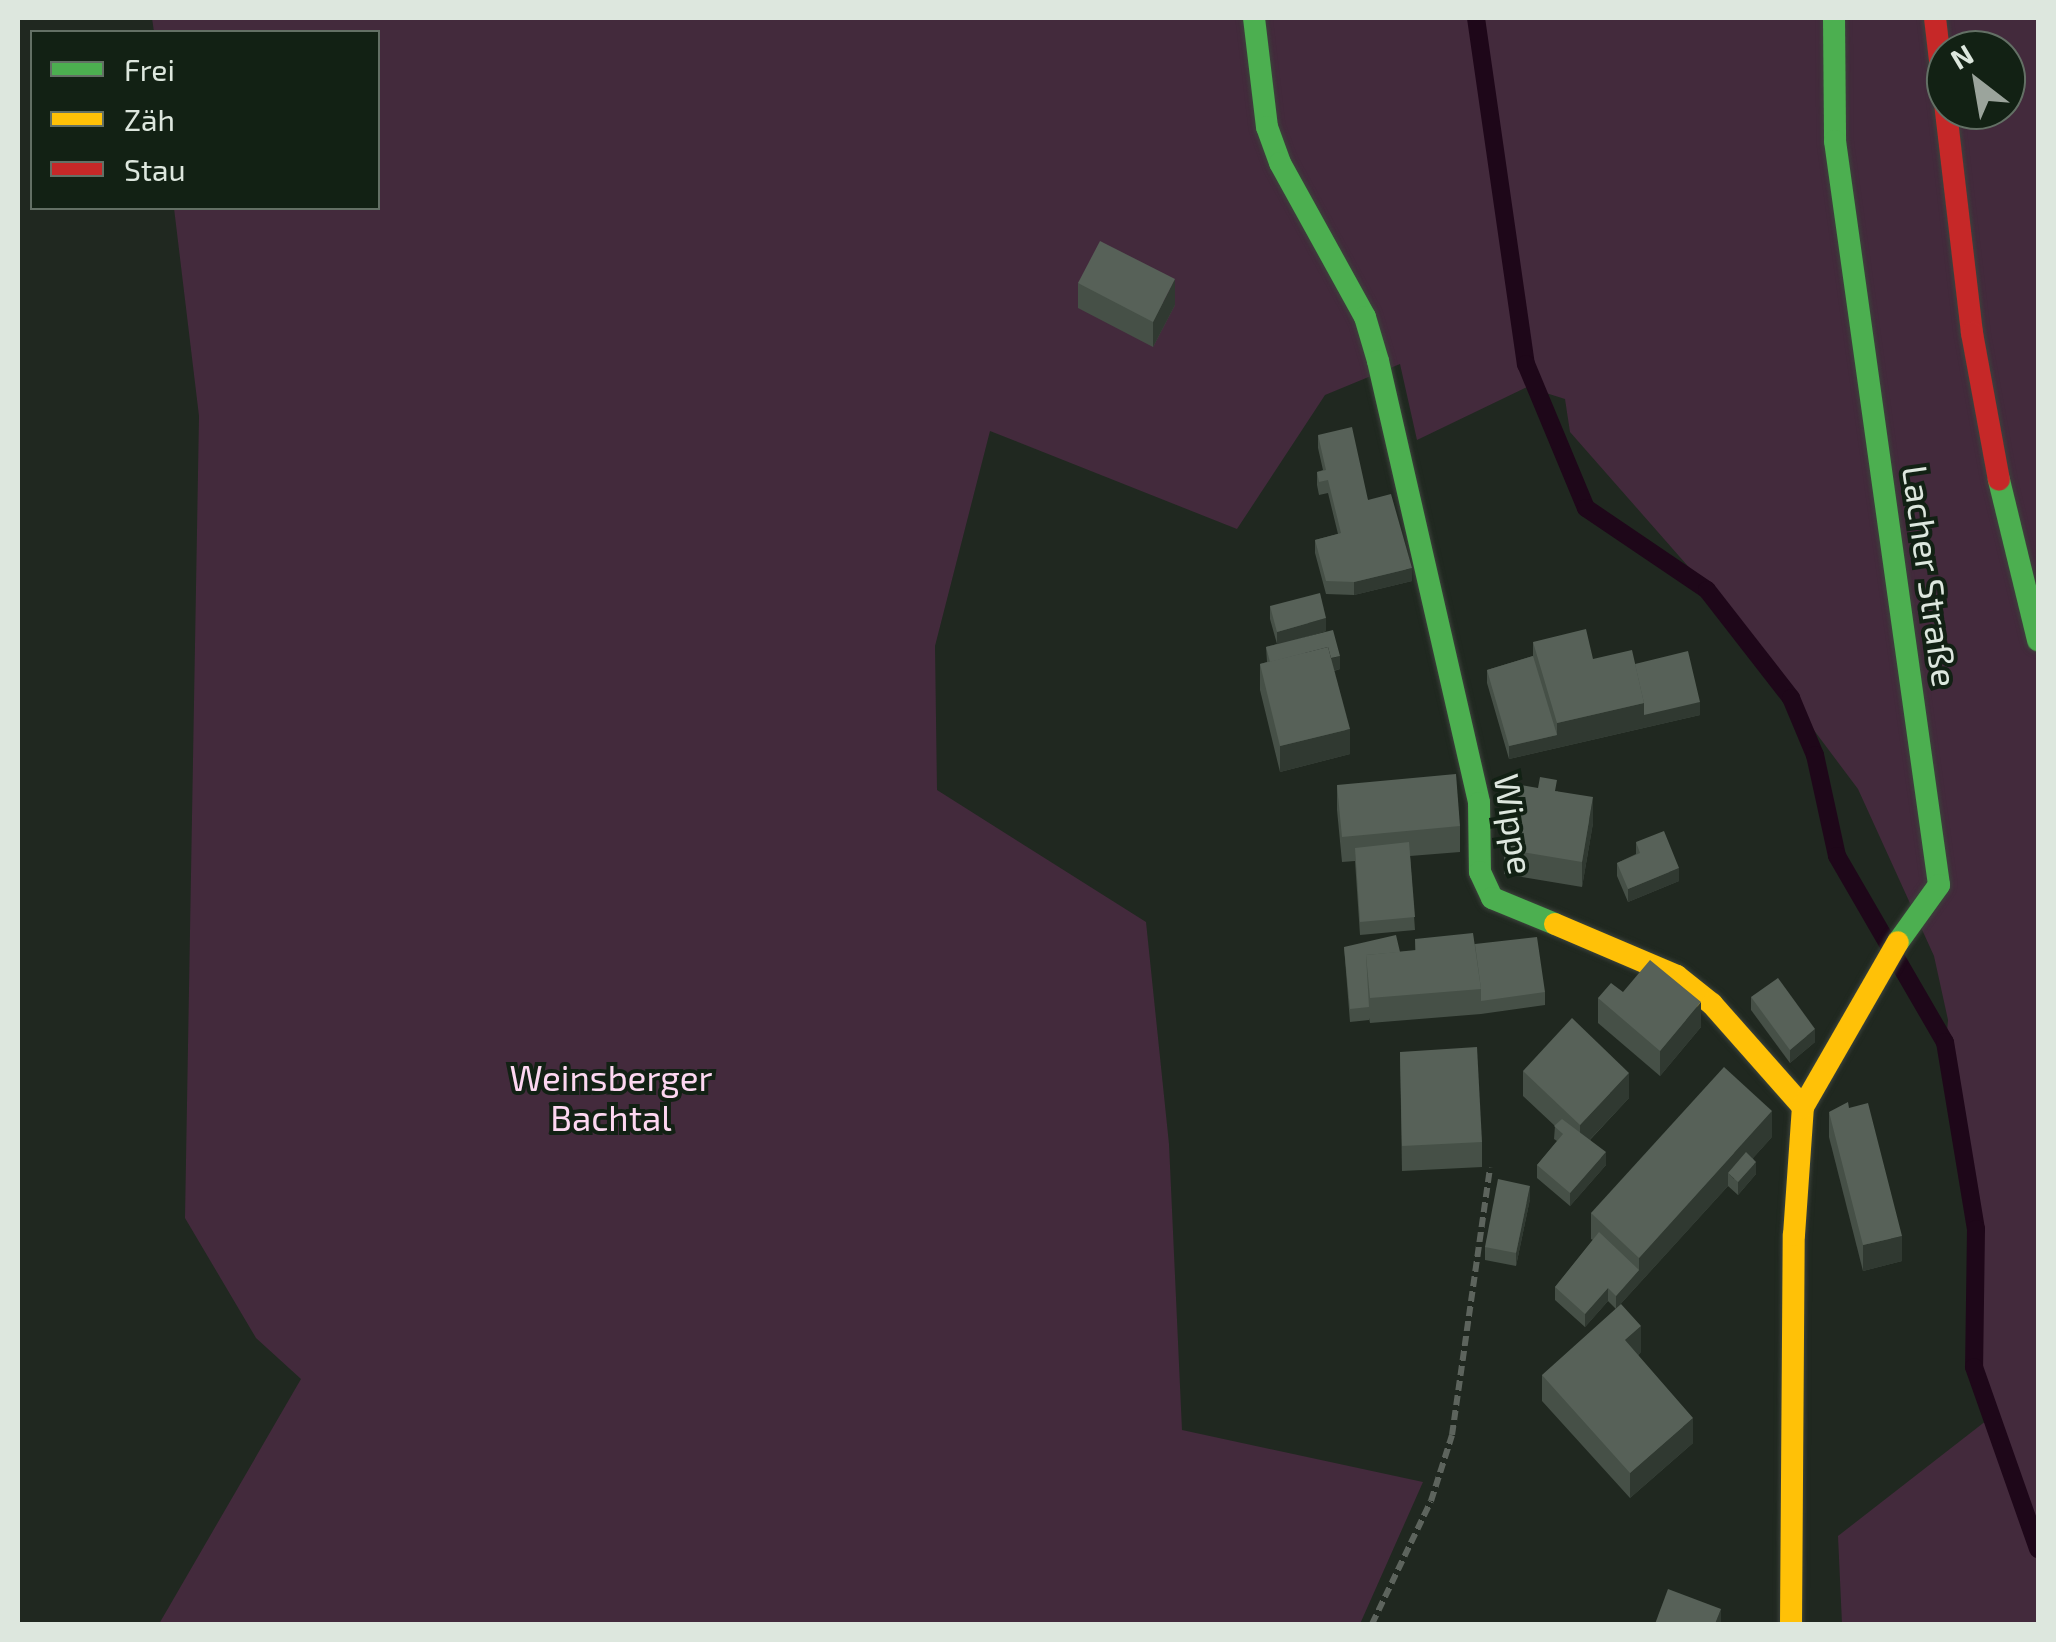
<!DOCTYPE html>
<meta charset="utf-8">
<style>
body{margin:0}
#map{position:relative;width:2056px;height:1642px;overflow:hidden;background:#202820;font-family:"Exo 2",sans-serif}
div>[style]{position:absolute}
.green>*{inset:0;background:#432a3c}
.stream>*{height:18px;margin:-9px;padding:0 9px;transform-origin:9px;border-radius:9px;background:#1e0719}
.path>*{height:6px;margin-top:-3px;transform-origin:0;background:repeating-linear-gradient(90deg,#5d645d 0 10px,transparent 0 15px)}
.roads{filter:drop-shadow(0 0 2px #3c433c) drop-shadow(0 0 2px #3c433c)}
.fast>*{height:22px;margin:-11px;padding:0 11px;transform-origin:11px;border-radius:11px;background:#4caf50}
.slow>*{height:22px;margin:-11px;padding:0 11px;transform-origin:11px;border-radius:11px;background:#ffc107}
.jam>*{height:22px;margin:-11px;padding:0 11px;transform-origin:11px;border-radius:11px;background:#c62828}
.wall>*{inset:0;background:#465047}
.shaded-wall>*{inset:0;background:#303931}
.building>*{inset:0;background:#576158}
span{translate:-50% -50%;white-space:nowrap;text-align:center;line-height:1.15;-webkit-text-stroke:8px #122114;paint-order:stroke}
.street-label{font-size:35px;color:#dde7de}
.park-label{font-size:35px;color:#fdd7f1}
.frame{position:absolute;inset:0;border:20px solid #dde7de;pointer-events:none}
.legend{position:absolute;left:30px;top:30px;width:350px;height:180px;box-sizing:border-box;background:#122114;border:2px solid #637065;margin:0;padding:12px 18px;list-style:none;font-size:30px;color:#dde7de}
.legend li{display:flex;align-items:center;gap:20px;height:50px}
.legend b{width:50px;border:2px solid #637065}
.north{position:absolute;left:1926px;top:30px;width:100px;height:100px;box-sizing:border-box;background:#122114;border:2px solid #637065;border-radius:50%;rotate:329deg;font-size:28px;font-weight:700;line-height:40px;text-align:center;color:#dde7de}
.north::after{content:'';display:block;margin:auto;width:35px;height:45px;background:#9ba49c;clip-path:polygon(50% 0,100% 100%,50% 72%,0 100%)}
</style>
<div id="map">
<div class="green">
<div style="clip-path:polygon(evenodd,152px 18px,2038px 18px,2038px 1624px,1842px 1624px,1838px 1536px,1991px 1417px,1975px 1368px,1974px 1227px,1946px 1042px,1948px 1020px,1934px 956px,1858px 789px,1708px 589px,1570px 432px,1565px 399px,1527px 387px,1417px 440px,1400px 364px,1325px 395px,1237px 529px,990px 431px,935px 646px,937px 790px,1146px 922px,1169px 1144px,1182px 1430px,1423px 1482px,1360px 1624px,159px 1624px,301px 1379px,256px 1338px,185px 1218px,199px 416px,174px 208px,378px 208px,378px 32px,154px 32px,152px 18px,1946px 50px,2006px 50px,2006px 110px,1946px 110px,1946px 50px)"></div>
</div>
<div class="stream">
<div style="left:1476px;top:18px;width:350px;rotate:81.8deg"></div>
<div style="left:1526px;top:364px;width:156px;rotate:67.4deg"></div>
<div style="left:1586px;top:508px;width:146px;rotate:34.1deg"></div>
<div style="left:1707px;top:590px;width:137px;rotate:52.1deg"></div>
<div style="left:1791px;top:698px;width:62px;rotate:67.2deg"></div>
<div style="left:1815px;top:755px;width:103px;rotate:77.7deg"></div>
<div style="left:1837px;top:856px;width:215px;rotate:59.9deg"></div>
<div style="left:1945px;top:1042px;width:190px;rotate:80.6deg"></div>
<div style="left:1976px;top:1229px;width:138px;rotate:90.8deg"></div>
<div style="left:1974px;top:1367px;width:193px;rotate:70.6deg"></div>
</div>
<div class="path">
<div style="left:1372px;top:1624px;width:136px;rotate:-64.4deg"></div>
<div style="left:1431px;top:1501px;width:69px;rotate:-72.3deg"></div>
<div style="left:1452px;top:1435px;width:270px;rotate:-81.9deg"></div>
</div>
<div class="roads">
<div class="fast">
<div style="left:1254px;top:18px;width:110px;rotate:83.2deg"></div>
<div style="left:1267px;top:127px;width:38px;rotate:70deg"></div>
<div style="left:1280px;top:163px;width:176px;rotate:61.1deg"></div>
<div style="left:1365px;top:317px;width:46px;rotate:73.5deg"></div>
<div style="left:1378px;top:361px;width:453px;rotate:77.1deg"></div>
<div style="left:1479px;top:803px;width:69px;rotate:89.2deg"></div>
<div style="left:1480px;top:872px;width:29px;rotate:65deg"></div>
<div style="left:1492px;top:898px;width:68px;rotate:22.4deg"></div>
<div style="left:1834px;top:18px;width:123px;rotate:89.5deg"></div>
<div style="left:1835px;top:141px;width:751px;rotate:82.04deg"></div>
<div style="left:1939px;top:885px;width:70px;rotate:125.7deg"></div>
<div style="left:1999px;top:480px;width:165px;rotate:76.3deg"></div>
</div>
<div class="slow">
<div style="left:1555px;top:924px;width:133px;rotate:23.1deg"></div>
<div style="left:1677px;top:976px;width:45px;rotate:38.7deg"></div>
<div style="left:1712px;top:1004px;width:137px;rotate:48.5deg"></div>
<div style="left:1791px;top:1624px;width:389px;rotate:-89.6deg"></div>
<div style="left:1794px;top:1235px;width:128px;rotate:-86deg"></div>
<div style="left:1803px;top:1107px;width:190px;rotate:-60.1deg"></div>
</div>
<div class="jam">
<div style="left:1935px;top:18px;width:317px;rotate:83.3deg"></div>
<div style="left:1972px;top:333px;width:149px;rotate:79.6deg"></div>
</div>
</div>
<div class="wall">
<div style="clip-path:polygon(1078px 283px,1175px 305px,1153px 347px,1078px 308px)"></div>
<div style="clip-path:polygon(1318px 435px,1368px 500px,1412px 581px,1354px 595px,1326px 594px,1315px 553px,1315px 540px,1338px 534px,1328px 493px,1319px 495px,1317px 485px,1317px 472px,1323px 470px,1318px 448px)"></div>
<div style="clip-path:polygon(1270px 606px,1326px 631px,1284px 643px,1340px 669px,1334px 671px,1350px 754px,1280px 772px,1260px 690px,1260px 664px,1267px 662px,1266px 647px,1277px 644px,1270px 619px)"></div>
<div style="clip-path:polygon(1533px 642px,1593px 659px,1635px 664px,1700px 715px,1509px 759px,1487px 683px,1487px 670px,1533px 656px)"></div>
<div style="clip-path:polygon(1337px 785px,1460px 826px,1460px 852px,1410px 856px,1415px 930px,1360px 935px,1355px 861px,1342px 862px,1337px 810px)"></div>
<div style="clip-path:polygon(1557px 791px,1593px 823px,1582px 887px,1504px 874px,1504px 849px)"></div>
<div style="clip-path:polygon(1636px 842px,1679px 881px,1628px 902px,1617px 876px,1617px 863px,1636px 854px)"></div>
<div style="clip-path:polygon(1415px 939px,1475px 944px,1545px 992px,1545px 1005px,1481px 1014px,1370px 1023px,1369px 1018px,1369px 1020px,1350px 1022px,1344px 947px,1400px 952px,1415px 951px)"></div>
<div style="clip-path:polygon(1623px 992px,1701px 1027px,1660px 1076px,1598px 1023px,1598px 998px)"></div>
<div style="clip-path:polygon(1751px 997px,1815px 1042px,1790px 1063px,1751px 1010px)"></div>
<div style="clip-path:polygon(1400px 1052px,1482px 1142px,1482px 1167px,1402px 1171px)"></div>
<div style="clip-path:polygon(1523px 1071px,1629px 1098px,1590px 1140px,1606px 1165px,1570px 1206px,1537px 1178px,1537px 1165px,1557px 1141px,1554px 1139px,1555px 1126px,1523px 1096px)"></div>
<div style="clip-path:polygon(1829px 1112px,1902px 1261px,1863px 1271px,1829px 1137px)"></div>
<div style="clip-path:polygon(1772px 1137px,1753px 1158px,1756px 1174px,1738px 1195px,1728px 1186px,1616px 1309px,1608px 1301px,1585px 1327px,1555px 1300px,1555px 1287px,1593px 1240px,1591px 1239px,1591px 1213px)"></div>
<div style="clip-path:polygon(1530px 1199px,1516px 1266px,1485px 1260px,1485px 1247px)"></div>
<div style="clip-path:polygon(1641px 1352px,1638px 1355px,1693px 1443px,1630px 1498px,1542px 1401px,1542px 1375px)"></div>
</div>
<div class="shaded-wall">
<div style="clip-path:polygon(1175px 279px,1175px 305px,1153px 347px,1153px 322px)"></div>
<div style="clip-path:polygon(1412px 568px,1412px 581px,1354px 595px,1354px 582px)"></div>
<div style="clip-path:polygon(1326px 618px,1326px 631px,1277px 645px,1277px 632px)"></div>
<div style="clip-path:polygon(1340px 656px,1340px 669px,1274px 686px,1274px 673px)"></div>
<div style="clip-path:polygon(1700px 702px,1700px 715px,1509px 759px,1509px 746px,1557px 735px,1557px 723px,1644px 703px)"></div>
<div style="clip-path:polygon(1350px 729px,1350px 754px,1280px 772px,1280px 746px)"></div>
<div style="clip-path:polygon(1593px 797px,1593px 823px,1582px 887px,1582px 862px)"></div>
<div style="clip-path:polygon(1679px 868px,1679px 881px,1628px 902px,1628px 889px)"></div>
<div style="clip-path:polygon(1701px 1002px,1701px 1027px,1660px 1076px,1660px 1051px)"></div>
<div style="clip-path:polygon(1815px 1029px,1815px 1042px,1790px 1063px,1790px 1050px)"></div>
<div style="clip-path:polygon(1629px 1073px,1629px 1098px,1580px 1150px,1580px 1125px)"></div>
<div style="clip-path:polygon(1772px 1111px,1772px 1137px,1734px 1179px,1728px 1173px,1728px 1186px,1616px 1309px,1616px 1296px,1639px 1270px,1639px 1258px)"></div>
<div style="clip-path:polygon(1606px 1152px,1606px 1165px,1570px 1206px,1570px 1193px)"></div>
<div style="clip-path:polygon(1756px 1162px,1756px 1174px,1738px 1195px,1738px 1182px)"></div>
<div style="clip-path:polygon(1530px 1186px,1530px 1199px,1516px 1266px,1516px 1253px)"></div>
<div style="clip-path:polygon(1902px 1236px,1902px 1261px,1863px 1271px,1863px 1245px)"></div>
<div style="clip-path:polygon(1608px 1288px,1608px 1301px,1585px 1327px,1585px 1314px)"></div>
<div style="clip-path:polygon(1641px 1326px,1641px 1352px,1625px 1366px,1625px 1340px)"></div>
<div style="clip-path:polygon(1693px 1418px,1693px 1443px,1630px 1498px,1630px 1473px)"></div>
<div style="clip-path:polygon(1721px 1609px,1721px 1622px,1720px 1624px,1715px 1624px)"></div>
</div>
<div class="building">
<div style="clip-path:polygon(1100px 241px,1175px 279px,1153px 322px,1078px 283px)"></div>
<div style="clip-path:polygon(1352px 427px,1368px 500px,1391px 494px,1412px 568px,1354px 582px,1326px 581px,1315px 540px,1341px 533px,1328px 480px,1319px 482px,1317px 472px,1326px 470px,1318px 435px)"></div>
<div style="clip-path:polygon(1320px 593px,1326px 618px,1277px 632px,1270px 606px)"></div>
<div style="clip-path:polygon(1586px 629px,1593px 659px,1632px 650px,1644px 703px,1557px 723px,1533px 642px)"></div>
<div style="clip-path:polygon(1333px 630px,1340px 656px,1331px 658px,1328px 647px,1270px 662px,1266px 647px)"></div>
<div style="clip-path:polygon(1328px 647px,1350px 729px,1280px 746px,1260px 664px)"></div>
<div style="clip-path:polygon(1688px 651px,1700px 702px,1644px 715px,1644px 703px,1635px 664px)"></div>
<div style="clip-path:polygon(1533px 656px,1557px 735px,1509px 746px,1487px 670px)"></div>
<div style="clip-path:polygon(1456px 774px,1460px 826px,1342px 837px,1337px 785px)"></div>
<div style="clip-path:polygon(1540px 777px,1557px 780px,1555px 791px,1593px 797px,1582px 862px,1504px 849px,1515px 784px,1538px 788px)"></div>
<div style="clip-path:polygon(1664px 831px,1679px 868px,1628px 889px,1617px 863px,1640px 853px,1636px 842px)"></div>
<div style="clip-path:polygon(1409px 842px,1415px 917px,1360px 922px,1355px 848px)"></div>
<div style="clip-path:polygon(1473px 933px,1481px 989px,1370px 998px,1366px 955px,1416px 950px,1415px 939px)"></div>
<div style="clip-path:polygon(1396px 935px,1400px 952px,1366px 955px,1369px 1007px,1350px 1009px,1344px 947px)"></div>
<div style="clip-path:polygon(1537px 937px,1545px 992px,1481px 1001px,1481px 989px,1475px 944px)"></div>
<div style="clip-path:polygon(1650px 960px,1701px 1002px,1660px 1051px,1598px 998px,1611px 983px,1623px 992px)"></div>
<div style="clip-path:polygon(1778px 978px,1815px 1029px,1790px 1050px,1751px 997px)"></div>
<div style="clip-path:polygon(1572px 1018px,1629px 1073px,1580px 1125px,1523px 1071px)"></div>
<div style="clip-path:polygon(1477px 1047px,1482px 1142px,1402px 1146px,1400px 1052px)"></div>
<div style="clip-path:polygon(1724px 1067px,1772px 1111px,1639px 1258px,1591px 1213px)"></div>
<div style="clip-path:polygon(1848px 1102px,1849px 1108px,1868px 1103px,1902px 1236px,1863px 1245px,1829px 1112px)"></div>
<div style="clip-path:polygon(1562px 1119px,1606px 1152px,1570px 1193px,1537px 1165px,1563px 1134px,1554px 1126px)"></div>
<div style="clip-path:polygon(1746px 1152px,1756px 1162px,1738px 1182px,1728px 1173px)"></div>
<div style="clip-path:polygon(1498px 1179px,1530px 1186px,1516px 1253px,1485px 1247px)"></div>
<div style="clip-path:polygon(1599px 1232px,1639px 1270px,1616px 1296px,1608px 1288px,1585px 1314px,1555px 1287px)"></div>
<div style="clip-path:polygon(1621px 1304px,1641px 1326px,1625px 1340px,1693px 1418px,1630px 1473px,1542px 1375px)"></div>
<div style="clip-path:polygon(1668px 1589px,1721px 1609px,1715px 1624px,1655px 1624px)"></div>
</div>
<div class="street-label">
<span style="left:1931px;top:576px;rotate:82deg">Lacher Straße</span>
<span style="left:1515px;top:824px;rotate:81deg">Wippe</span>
</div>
<div class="park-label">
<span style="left:611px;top:1097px">Weinsberger<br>Bachtal</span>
</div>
<div class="frame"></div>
<ul class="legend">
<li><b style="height:12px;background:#4caf50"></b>Frei</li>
<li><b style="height:12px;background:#ffc107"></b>Zäh</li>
<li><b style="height:12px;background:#c62828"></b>Stau</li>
</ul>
<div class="north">N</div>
</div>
